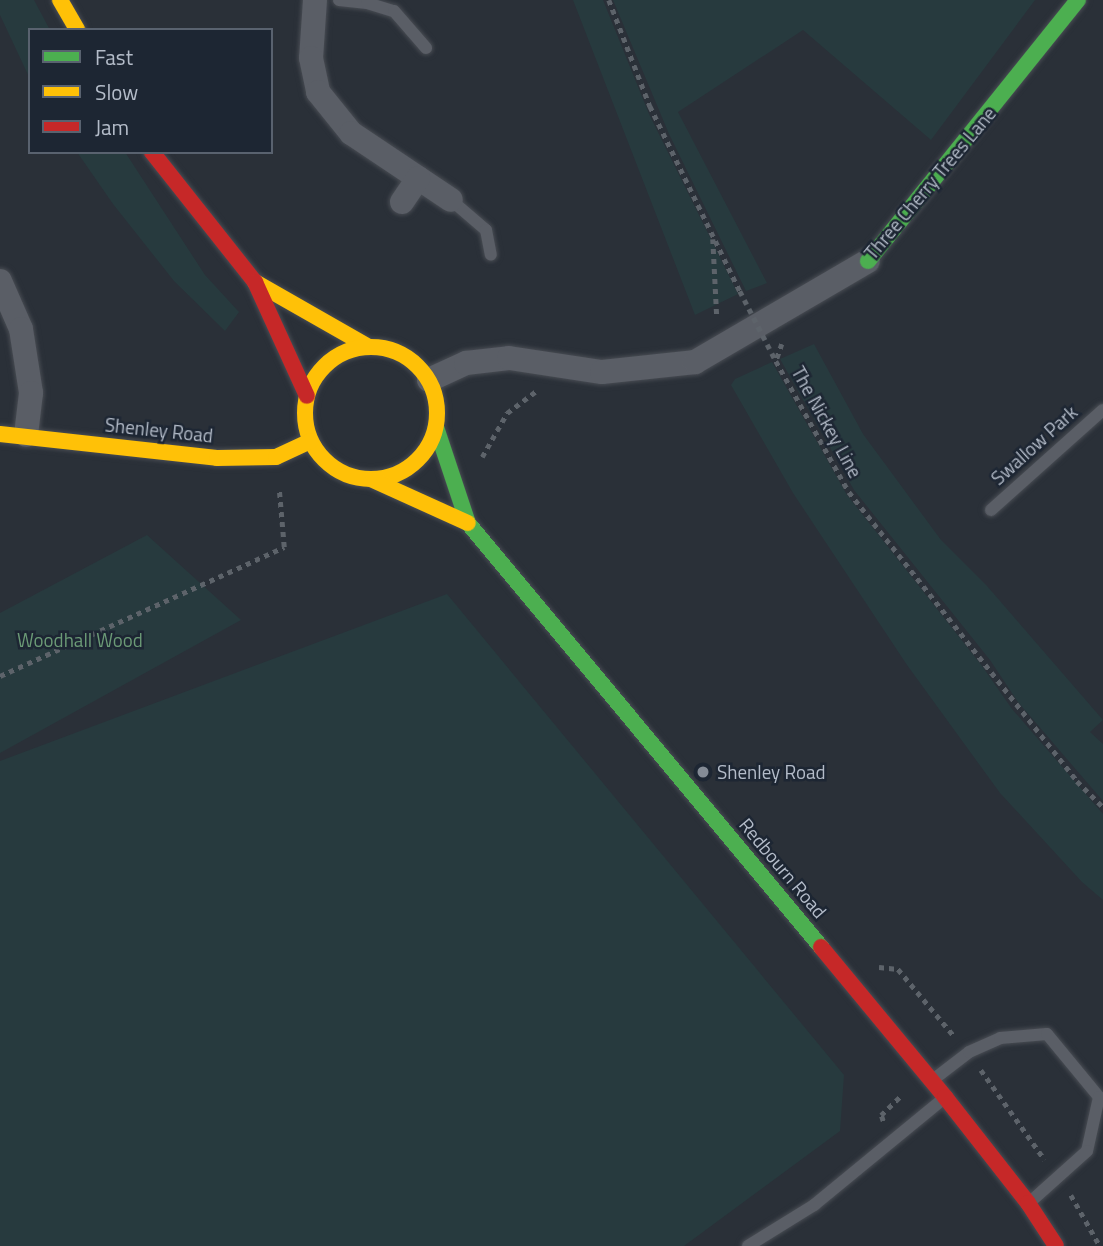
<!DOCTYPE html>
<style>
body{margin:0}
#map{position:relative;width:1103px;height:1246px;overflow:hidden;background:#2a3038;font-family:"Titillium Web",sans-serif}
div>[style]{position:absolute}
.green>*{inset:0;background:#273a3e}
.path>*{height:4.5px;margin-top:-2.25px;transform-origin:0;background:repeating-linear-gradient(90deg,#5d636a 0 5px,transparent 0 10px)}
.roads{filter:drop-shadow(0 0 2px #484c53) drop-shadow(0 0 2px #484c53)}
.lane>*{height:12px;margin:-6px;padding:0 6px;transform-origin:6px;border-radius:6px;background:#5a5e66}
.street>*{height:24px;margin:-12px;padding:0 12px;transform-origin:12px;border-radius:12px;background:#5a5e66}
.fast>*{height:16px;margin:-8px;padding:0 8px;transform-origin:8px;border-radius:8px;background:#4caf50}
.slow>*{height:16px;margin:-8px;padding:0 8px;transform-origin:8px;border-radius:8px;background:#ffc107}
.slow>.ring{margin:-8px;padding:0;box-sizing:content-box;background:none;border:16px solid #ffc107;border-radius:50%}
.jam>*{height:16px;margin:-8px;padding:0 8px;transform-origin:8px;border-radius:8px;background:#c62828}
.path-bridge>*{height:4.5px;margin-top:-2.25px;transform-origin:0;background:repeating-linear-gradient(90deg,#5d636a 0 5px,transparent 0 10px)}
.dots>*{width:19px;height:19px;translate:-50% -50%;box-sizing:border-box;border:4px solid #1d2633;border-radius:50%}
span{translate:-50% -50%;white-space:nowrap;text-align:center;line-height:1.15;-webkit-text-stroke:5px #1d2633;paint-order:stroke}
.street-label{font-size:19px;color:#b4bcc9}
.park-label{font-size:19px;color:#6b9a76}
.poi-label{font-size:19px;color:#b4bcc9}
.left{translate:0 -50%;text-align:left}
.legend{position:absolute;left:28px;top:28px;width:245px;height:126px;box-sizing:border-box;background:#1d2633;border:2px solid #59626f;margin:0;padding:9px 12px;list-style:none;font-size:21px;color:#b4bcc9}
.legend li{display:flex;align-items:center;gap:14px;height:35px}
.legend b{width:35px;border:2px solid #59626f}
</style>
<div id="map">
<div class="green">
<div style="clip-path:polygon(0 0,34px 0,50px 30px,30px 30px,30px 79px,0 15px)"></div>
<div style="clip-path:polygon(573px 0,603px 0,649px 114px,738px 294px,695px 315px)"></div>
<div style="clip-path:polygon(613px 0,1035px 0,931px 140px,803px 30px,678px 112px,767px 283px,746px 291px,669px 134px)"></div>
<div style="clip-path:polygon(77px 152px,125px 152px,205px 275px,239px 312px,225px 331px,174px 281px,113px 204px)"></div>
<div style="clip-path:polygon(814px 344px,863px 434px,941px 540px,987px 586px,1103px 720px,1090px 732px,1103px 744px,1103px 801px,1018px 702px,990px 660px,854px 490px,780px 359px)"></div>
<div style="clip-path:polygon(772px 362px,847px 495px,982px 666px,1012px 709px,1103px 814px,1103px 900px,1082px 882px,1000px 793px,907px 665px,793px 493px,731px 385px,735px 379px)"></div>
<div style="clip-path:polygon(147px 535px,241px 620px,0 753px,0 613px)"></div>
<div style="clip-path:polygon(447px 594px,844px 1075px,840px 1131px,684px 1246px,0 1246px,0 761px)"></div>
</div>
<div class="path">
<div style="left:609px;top:0;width:114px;rotate:68.9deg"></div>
<div style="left:650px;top:106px;width:206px;rotate:64.1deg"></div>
<div style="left:713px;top:239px;width:79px;rotate:87.1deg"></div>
<div style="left:782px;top:344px;width:18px;rotate:109deg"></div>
<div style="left:776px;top:361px;width:150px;rotate:60.9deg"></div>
<div style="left:849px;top:492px;width:368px;rotate:51.7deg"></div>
<div style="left:1077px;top:781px;width:37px;rotate:45deg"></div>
<div style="left:482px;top:457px;width:51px;rotate:-60.4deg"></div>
<div style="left:507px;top:413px;width:39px;rotate:-37deg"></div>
<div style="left:0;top:676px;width:312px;rotate:-24.4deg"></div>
<div style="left:284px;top:547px;width:58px;rotate:-94.9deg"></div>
<div style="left:879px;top:967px;width:19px;rotate:6deg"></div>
<div style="left:898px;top:969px;width:87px;rotate:50.1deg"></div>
<div style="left:981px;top:1070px;width:110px;rotate:54.6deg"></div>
<div style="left:883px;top:1121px;width:6px;rotate:-108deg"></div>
<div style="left:881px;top:1115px;width:28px;rotate:-44deg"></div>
<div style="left:1071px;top:1195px;width:59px;rotate:60.4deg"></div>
</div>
<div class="roads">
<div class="lane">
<div style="left:339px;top:0;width:28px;rotate:6deg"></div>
<div style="left:367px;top:3px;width:28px;rotate:17deg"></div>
<div style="left:394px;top:11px;width:49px;rotate:49.1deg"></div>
<div style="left:451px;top:200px;width:46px;rotate:40.6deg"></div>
<div style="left:486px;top:230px;width:25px;rotate:79deg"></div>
<div style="left:991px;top:510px;width:150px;rotate:-41.8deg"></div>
<div style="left:934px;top:1079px;width:44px;rotate:-37.6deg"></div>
<div style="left:969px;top:1052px;width:34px;rotate:-24deg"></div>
<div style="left:1000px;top:1038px;width:47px;rotate:-4.9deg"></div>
<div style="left:1047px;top:1034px;width:82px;rotate:50.5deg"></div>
<div style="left:1099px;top:1097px;width:55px;rotate:102.5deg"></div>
<div style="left:1087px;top:1151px;width:76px;rotate:138.2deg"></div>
<div style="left:748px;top:1246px;width:78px;rotate:-31.8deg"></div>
<div style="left:814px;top:1205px;width:166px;rotate:-39.4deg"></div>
</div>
<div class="street">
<div style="left:315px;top:0;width:58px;rotate:93.9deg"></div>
<div style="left:311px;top:58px;width:35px;rotate:78deg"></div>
<div style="left:318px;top:92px;width:53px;rotate:51.2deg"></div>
<div style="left:351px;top:133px;width:120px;rotate:33.8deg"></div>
<div style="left:402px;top:202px;width:29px;rotate:-56deg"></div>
<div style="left:0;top:281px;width:52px;rotate:66.4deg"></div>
<div style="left:21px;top:329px;width:65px;rotate:81.1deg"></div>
<div style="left:31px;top:393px;width:42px;rotate:96.8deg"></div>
<div style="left:429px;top:380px;width:41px;rotate:-24.7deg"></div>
<div style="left:466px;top:363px;width:43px;rotate:-6.6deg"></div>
<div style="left:509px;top:358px;width:94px;rotate:8.6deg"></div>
<div style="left:602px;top:372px;width:94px;rotate:-6.1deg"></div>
<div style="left:695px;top:362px;width:200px;rotate:-30.3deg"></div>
</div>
<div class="fast">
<div style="left:868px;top:261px;width:335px;rotate:-51.2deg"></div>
<div style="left:436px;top:427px;width:101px;rotate:71.6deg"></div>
<div style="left:468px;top:523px;width:552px;rotate:50.22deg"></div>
</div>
<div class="slow">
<div style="left:60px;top:0;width:34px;rotate:60deg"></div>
<div style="left:255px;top:282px;width:131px;rotate:29.7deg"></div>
<div class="ring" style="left:305px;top:347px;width:116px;height:116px"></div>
<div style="left:0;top:434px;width:218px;rotate:6.3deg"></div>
<div style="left:217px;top:458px;width:59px;rotate:-1deg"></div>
<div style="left:276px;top:457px;width:38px;rotate:-25deg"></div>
<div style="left:373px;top:480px;width:104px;rotate:24.4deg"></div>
</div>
<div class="jam">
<div style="left:152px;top:152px;width:166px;rotate:51.6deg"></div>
<div style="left:255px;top:282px;width:125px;rotate:65.5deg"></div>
<div style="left:821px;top:947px;width:195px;rotate:50.4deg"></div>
<div style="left:945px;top:1097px;width:135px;rotate:51.9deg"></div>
<div style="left:1028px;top:1203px;width:51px;rotate:56.9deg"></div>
</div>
</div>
<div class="path-bridge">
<div style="left:740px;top:291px;width:79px;rotate:62.8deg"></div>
</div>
<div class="dots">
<div style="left:703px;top:772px;background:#848b96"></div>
</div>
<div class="street-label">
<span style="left:930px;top:183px;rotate:-50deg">Three Cherry Trees Lane</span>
<span style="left:827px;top:422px;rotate:61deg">The Nickey Line</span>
<span style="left:159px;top:430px;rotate:6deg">Shenley Road</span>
<span style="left:1034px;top:445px;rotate:-42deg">Swallow Park</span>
<span style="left:783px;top:868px;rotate:50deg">Redbourn Road</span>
</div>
<div class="park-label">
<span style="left:80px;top:640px">Woodhall Wood</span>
</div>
<div class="poi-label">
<span class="left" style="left:717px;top:772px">Shenley Road</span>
</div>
<ul class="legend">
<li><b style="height:9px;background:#4caf50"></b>Fast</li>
<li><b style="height:9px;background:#ffc107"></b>Slow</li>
<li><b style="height:9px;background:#c62828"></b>Jam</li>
</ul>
</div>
